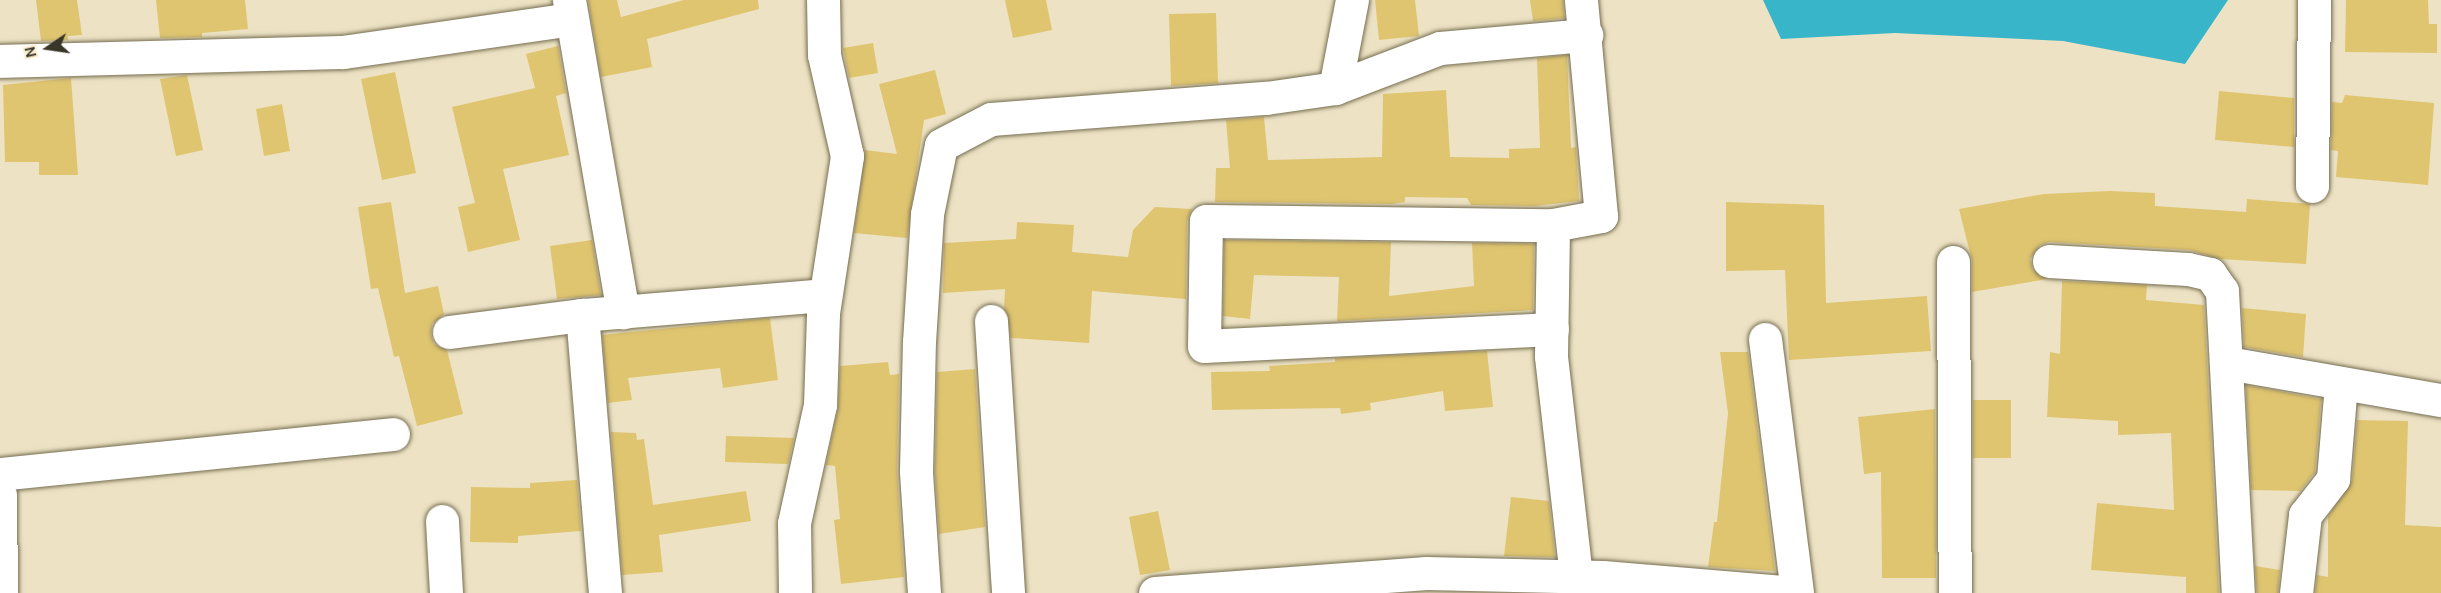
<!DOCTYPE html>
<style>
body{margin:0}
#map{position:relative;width:2441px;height:593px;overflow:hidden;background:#ede3c4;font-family:Karla,sans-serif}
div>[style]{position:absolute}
.water>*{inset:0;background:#38b5c8}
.building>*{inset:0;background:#dfc570}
.roads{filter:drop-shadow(0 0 2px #766d51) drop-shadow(0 0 2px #766d51)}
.minor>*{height:33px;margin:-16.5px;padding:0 16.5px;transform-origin:16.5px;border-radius:16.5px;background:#fff}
span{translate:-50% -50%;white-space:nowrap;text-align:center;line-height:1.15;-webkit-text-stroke:4.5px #faf0d1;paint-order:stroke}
.north{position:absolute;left:18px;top:18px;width:60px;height:60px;-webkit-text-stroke:4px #faf0d1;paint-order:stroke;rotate:257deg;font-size:16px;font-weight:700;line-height:24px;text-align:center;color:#393529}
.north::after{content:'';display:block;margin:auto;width:21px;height:27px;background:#393529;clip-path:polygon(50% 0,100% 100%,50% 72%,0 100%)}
</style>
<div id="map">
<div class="water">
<div style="clip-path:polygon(1763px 0,2228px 0,2185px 64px,2063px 41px,1895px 33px,1781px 39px)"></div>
</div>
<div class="building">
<div style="clip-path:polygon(36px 0,77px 0,82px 35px,68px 36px,68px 40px,41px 41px)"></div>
<div style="clip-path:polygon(156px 0,245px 0,248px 29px,202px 33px,202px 37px,160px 38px)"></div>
<div style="clip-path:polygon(588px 0,617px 0,621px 17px,684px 0,758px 0,759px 9px,647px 39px,652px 67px,601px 77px)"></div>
<div style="clip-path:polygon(1005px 0,1046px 0,1052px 30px,1013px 38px)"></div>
<div style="clip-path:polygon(1375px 0,1415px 0,1419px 36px,1379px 40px)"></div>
<div style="clip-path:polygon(1530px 0,1563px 0,1564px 18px,1533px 21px)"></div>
<div style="clip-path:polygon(2346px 0,2428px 0,2429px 24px,2437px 24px,2437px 53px,2345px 52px)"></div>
<div style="clip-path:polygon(1216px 13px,1218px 83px,1171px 86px,1169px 14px)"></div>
<div style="clip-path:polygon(873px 43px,878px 73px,849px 78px,843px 48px)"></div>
<div style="clip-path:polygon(558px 46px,566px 93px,556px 96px,569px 155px,503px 169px,520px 240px,468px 252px,458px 207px,475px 203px,452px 107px,535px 88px,526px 54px)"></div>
<div style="clip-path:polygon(1567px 55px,1571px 148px,1576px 147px,1579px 201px,1535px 206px,1471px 205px,1467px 198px,1405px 197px,1405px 202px,1392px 204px,1215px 202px,1216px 168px,1230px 168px,1226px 120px,1264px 117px,1268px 160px,1382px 157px,1383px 94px,1446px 90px,1450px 157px,1509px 158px,1509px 149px,1540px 148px,1537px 58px)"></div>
<div style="clip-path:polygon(935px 70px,946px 114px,924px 120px,907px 238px,854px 233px,865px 150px,897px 154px,879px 84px)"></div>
<div style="clip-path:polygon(395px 72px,416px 173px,382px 180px,361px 79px)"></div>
<div style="clip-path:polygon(187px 75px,203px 150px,176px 156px,160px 79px)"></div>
<div style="clip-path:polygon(71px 78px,78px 175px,39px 175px,39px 162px,5px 162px,3px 85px)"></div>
<div style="clip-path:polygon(2219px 91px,2294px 98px,2294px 147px,2215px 140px)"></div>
<div style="clip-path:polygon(2345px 95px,2434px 103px,2428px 185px,2336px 177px,2338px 151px,2331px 150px,2332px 102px,2342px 103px)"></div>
<div style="clip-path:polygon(282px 104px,290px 151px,264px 156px,256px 109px)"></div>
<div style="clip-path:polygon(2110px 191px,2155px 193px,2155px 206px,2246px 212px,2247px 199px,2310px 204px,2306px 264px,2220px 259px,2189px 250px,2049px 242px,2040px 245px,2030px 259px,2033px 270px,2047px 279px,1972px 292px,1972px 261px,1959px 209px,2044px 194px)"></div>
<div style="clip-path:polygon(391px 202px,405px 293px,438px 286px,444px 314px,432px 324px,431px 335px,434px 344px,447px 350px,463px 414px,417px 426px,399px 356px,394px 357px,378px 288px,371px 289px,358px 207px)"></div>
<div style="clip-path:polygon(1726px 202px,1824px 205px,1826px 303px,1927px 296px,1931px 351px,1789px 360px,1785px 270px,1726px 271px)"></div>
<div style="clip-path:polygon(1155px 207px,1192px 209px,1187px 221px,1186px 299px,1092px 291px,1089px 343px,1011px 338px,1004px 308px,1005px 289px,943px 293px,944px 243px,1016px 239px,1017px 222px,1074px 225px,1072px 252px,1128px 257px,1133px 230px)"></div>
<div style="clip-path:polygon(592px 240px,601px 295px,557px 299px,550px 246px)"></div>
<div style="clip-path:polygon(1224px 240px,1391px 242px,1389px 296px,1474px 286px,1472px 243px,1534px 244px,1533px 310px,1337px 321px,1339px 277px,1254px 275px,1250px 319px,1223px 316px)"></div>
<div style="clip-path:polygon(2062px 281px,2147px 285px,2146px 300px,2204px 305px,2219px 593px,2186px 593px,2186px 577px,2091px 570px,2097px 503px,2174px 510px,2171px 433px,2118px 435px,2118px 421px,2047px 417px,2050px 352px,2060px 354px)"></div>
<div style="clip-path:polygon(2242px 308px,2306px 314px,2303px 357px,2244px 347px)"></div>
<div style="clip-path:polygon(770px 318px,778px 380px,723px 388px,720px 368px,628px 378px,632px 400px,608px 403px,602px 335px)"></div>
<div style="clip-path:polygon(1487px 351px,1493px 407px,1445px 411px,1443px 391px,1370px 403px,1371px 410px,1341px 414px,1340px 408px,1212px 410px,1211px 372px,1270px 371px,1269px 366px,1335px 362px,1335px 358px)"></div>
<div style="clip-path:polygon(1720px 352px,1748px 352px,1775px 571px,1708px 567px,1714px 522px,1717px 522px,1728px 413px)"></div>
<div style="clip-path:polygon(888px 362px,890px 375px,899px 374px,897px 472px,904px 577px,841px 584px,834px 520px,840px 519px,835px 466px,826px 465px,838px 409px,840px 366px)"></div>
<div style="clip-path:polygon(975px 369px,985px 527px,939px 534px,935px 471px,937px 372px)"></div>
<div style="clip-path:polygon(2246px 385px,2321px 399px,2315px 472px,2300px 491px,2251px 490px)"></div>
<div style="clip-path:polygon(1973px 400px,2011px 400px,2011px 458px,1973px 458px)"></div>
<div style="clip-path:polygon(1935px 409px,1936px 578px,1882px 578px,1881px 472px,1864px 474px,1858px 417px)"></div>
<div style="clip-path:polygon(2357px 420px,2408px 421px,2405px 525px,2441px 527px,2441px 593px,2315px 593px,2317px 575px,2328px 577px,2328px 516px,2352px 481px)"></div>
<div style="clip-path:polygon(611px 432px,636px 433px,637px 440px,644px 439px,653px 505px,746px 491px,751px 521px,659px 535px,663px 572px,622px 575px)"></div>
<div style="clip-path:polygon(726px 436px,794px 438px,788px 464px,725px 462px)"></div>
<div style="clip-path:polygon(577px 480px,581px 531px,518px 536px,518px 543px,470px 542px,471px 487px,530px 488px,530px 483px)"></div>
<div style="clip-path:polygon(1511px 497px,1549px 501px,1555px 557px,1504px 556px)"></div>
<div style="clip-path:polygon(1158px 511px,1170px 570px,1140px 575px,1129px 517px)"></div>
<div style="clip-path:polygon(2255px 566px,2280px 570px,2278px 593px,2257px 593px)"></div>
</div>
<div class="roads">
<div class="minor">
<div style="left:569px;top:0;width:317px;rotate:80.2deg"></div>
<div style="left:0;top:61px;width:343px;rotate:-1.5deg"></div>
<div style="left:343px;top:52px;width:231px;rotate:-8.2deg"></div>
<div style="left:1335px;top:88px;width:90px;rotate:-79.1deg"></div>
<div style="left:2312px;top:186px;width:186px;rotate:-89.4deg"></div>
<div style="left:2049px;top:261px;width:139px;rotate:3.3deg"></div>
<div style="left:2188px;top:269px;width:23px;rotate:13deg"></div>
<div style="left:2210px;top:274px;width:21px;rotate:55deg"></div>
<div style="left:2222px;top:291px;width:302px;rotate:87deg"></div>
<div style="left:1953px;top:262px;width:331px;rotate:89.7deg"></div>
<div style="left:991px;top:321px;width:273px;rotate:86.4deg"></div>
<div style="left:1552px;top:329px;width:348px;rotate:177.2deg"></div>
<div style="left:1204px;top:346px;width:125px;rotate:-89.1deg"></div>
<div style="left:1206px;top:221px;width:347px;rotate:0.7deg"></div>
<div style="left:449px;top:332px;width:134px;rotate:-7.3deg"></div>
<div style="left:1765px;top:339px;width:256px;rotate:82.8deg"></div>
<div style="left:2228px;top:363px;width:216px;rotate:9.9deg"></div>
<div style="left:0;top:474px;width:395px;rotate:-5.8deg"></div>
<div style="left:0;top:495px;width:98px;rotate:89.4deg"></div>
<div style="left:442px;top:521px;width:72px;rotate:86.8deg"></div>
<div style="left:1576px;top:576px;width:221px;rotate:-96.5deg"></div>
<div style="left:1551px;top:356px;width:131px;rotate:-89.1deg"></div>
<div style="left:1553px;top:225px;width:49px;rotate:-10.6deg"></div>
<div style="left:1601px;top:216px;width:217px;rotate:-95.3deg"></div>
<div style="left:605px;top:593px;width:279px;rotate:-94.7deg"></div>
<div style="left:582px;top:315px;width:244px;rotate:-4.7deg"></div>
<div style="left:795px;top:593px;width:70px;rotate:-90.8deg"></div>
<div style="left:794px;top:523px;width:121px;rotate:-77.6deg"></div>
<div style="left:820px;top:405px;width:92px;rotate:-88.1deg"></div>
<div style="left:823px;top:313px;width:159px;rotate:-81.3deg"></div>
<div style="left:847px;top:156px;width:104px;rotate:-102.8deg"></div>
<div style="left:824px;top:55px;width:55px;rotate:-91deg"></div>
<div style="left:924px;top:593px;width:122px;rotate:-93.8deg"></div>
<div style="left:916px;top:471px;width:129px;rotate:-88.7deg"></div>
<div style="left:919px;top:342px;width:128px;rotate:-86.4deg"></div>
<div style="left:927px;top:214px;width:70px;rotate:-78.5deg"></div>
<div style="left:941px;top:145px;width:56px;rotate:-27.5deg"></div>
<div style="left:991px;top:119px;width:276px;rotate:-4.4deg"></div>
<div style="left:1266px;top:98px;width:70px;rotate:-8.2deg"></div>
<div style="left:1335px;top:88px;width:112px;rotate:-20.9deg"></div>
<div style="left:1440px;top:48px;width:147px;rotate:-5.1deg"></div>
<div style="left:1155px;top:593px;width:272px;rotate:-4.2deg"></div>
<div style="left:1426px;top:573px;width:177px;rotate:1.3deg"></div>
<div style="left:1603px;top:577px;width:192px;rotate:4.8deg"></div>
<div style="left:2296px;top:593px;width:79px;rotate:-83.4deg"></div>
<div style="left:2305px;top:515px;width:46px;rotate:-52.1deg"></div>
<div style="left:2333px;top:479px;width:96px;rotate:-85.2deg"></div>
</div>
</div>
<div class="north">N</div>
</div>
